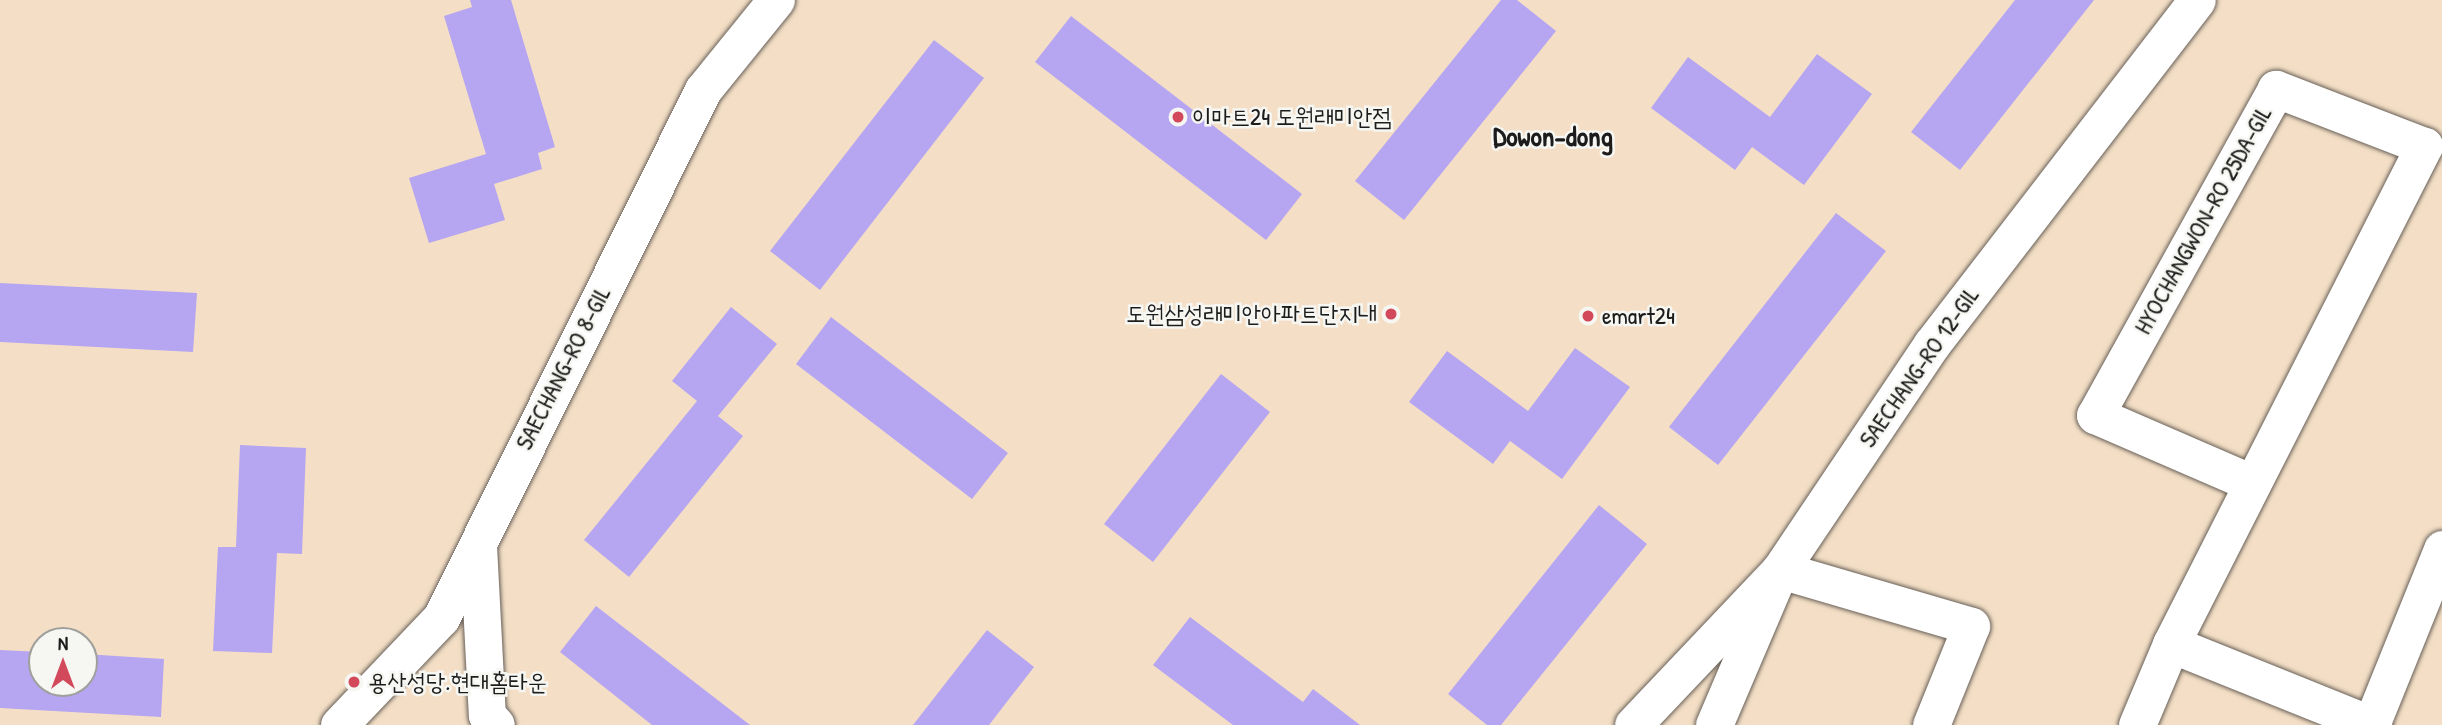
<!DOCTYPE html>
<meta charset="utf-8">
<style>
body{margin:0}
#map{position:relative;width:2442px;height:725px;overflow:hidden;background:#f4dfc6;font-family:"Patrick Hand","Poor Story",sans-serif}
div>[style]{position:absolute}
.building>*{inset:0;background:#b6a5f1}
.roads{filter:drop-shadow(0 0 2px #686058) drop-shadow(0 0 2px #686058)}
.minor>*{height:37px;margin:-18.5px;padding:0 18.5px;transform-origin:18.5px;border-radius:18.5px;background:#fff}
.dots>*{width:19px;height:19px;translate:-50% -50%;box-sizing:border-box;border:4px solid #f6f6f2;border-radius:50%}
span{translate:-50% -50%;white-space:nowrap;text-align:center;line-height:1.15;-webkit-text-stroke:5px #f6f6f2;paint-order:stroke}
.poi-label{font-size:24px;color:#1c1c1c}
.left{translate:0 -50%;text-align:left}
.right{translate:-100% -50%;text-align:right}
.street-label{font-size:24px;color:#1c1c1c}
.quarter-label{font-size:28px;color:#1c1c1c;font-weight:700}
.north{position:absolute;left:28px;top:627px;width:70px;height:70px;box-sizing:border-box;background:#f6f6f2;border:2px solid #9f9f9c;border-radius:50%;rotate:0deg;font-size:19px;font-weight:700;line-height:28px;text-align:center;color:#1c1c1c}
.north::after{content:'';display:block;margin:auto;width:24px;height:32px;background:#d1495b;clip-path:polygon(50% 0,100% 100%,50% 72%,0 100%)}
</style>
<div id="map">
<div class="building">
<div style="clip-path:polygon(470px 0,511px 0,555px 147px,538px 153px,542px 169px,494px 184px,505px 220px,429px 243px,409px 178px,486px 154px,444px 16px,472px 7px)"></div>
<div style="clip-path:polygon(1501px 0,1517px 0,1556px 31px,1404px 220px,1355px 181px)"></div>
<div style="clip-path:polygon(2015px 0,2094px 0,1960px 170px,1911px 132px)"></div>
<div style="clip-path:polygon(1071px 16px,1302px 194px,1266px 240px,1035px 62px)"></div>
<div style="clip-path:polygon(934px 40px,984px 78px,820px 290px,770px 251px)"></div>
<div style="clip-path:polygon(1817px 54px,1872px 94px,1804px 185px,1752px 147px,1735px 170px,1651px 108px,1688px 57px,1770px 117px)"></div>
<div style="clip-path:polygon(1836px 213px,1886px 251px,1718px 465px,1669px 427px)"></div>
<div style="clip-path:polygon(0 283px,197px 293px,193px 352px,0 342px)"></div>
<div style="clip-path:polygon(731px 307px,777px 344px,718px 416px,743px 436px,629px 577px,584px 540px,697px 401px,672px 381px)"></div>
<div style="clip-path:polygon(831px 317px,1008px 453px,972px 499px,796px 364px)"></div>
<div style="clip-path:polygon(1575px 348px,1630px 387px,1562px 479px,1510px 441px,1493px 464px,1409px 402px,1447px 351px,1528px 411px)"></div>
<div style="clip-path:polygon(1221px 374px,1270px 412px,1153px 562px,1104px 524px)"></div>
<div style="clip-path:polygon(240px 445px,306px 448px,302px 554px,277px 553px,272px 653px,213px 651px,218px 547px,236px 547px)"></div>
<div style="clip-path:polygon(1599px 505px,1647px 544px,1501px 725px,1487px 725px,1448px 694px)"></div>
<div style="clip-path:polygon(596px 606px,750px 725px,652px 725px,560px 652px)"></div>
<div style="clip-path:polygon(1190px 617px,1303px 702px,1313px 689px,1360px 725px,1233px 725px,1153px 665px)"></div>
<div style="clip-path:polygon(987px 630px,1034px 667px,989px 725px,913px 725px)"></div>
<div style="clip-path:polygon(0 650px,42px 652px,42px 683px,84px 683px,84px 654px,164px 659px,161px 717px,0 708px)"></div>
</div>
<div class="roads">
<div class="minor">
<div style="left:478px;top:546px;width:169px;rotate:87deg"></div>
<div style="left:487px;top:715px;width:13px;rotate:48deg"></div>
<div style="left:2171px;top:644px;width:218px;rotate:21.9deg"></div>
<div style="left:339px;top:725px;width:148px;rotate:-46.4deg"></div>
<div style="left:441px;top:618px;width:589px;rotate:-63.61deg"></div>
<div style="left:703px;top:90px;width:116px;rotate:-51deg"></div>
<div style="left:1633px;top:725px;width:214px;rotate:-46.5deg"></div>
<div style="left:1780px;top:570px;width:272px;rotate:-56.1deg"></div>
<div style="left:1932px;top:344px;width:434px;rotate:-52.4deg"></div>
<div style="left:1714px;top:725px;width:168px;rotate:-66.9deg"></div>
<div style="left:1780px;top:570px;width:199px;rotate:16.3deg"></div>
<div style="left:1971px;top:626px;width:107px;rotate:112deg"></div>
<div style="left:2137px;top:725px;width:88px;rotate:-67.2deg"></div>
<div style="left:2171px;top:644px;width:559px;rotate:-63.07deg"></div>
<div style="left:2424px;top:146px;width:159px;rotate:-158.9deg"></div>
<div style="left:2276px;top:89px;width:373px;rotate:119deg"></div>
<div style="left:2095px;top:415px;width:171px;rotate:23.4deg"></div>
<div style="left:2371px;top:725px;width:190px;rotate:-68deg"></div>
</div>
</div>
<div class="dots">
<div style="left:1178px;top:117px;background:#d1495b"></div>
<div style="left:1391px;top:314px;background:#d1495b"></div>
<div style="left:1588px;top:316px;background:#d1495b"></div>
<div style="left:354px;top:682px;background:#d1495b"></div>
</div>
<div class="poi-label">
<span class="left" style="left:1192px;top:117px">이마트24 도원래미안점</span>
<span class="right" style="left:1377px;top:314px">도원삼성래미안아파트단지내</span>
<span class="left" style="left:1602px;top:316px">emart24</span>
<span class="left" style="left:368px;top:682px">용산성당.현대홈타운</span>
</div>
<div class="street-label">
<span style="left:2203px;top:220px;rotate:-61deg">HYOCHANGWON-RO 25DA-GIL</span>
<span style="left:1919px;top:367px;rotate:-55deg">SAECHANG-RO 12-GIL</span>
<span style="left:563px;top:368px;rotate:-63deg">SAECHANG-RO 8-GIL</span>
</div>
<div class="quarter-label">
<span style="left:1553px;top:136px">Dowon-dong</span>
</div>
<div class="north">N</div>
</div>
